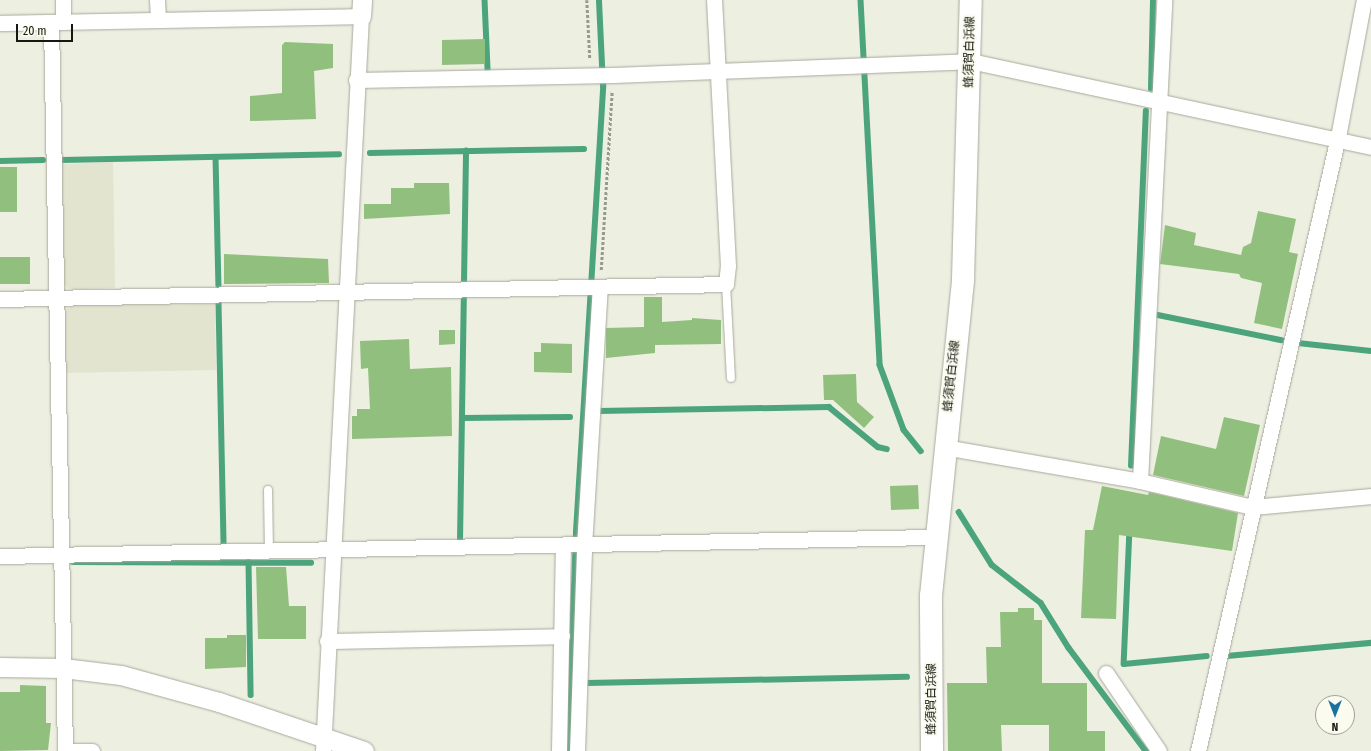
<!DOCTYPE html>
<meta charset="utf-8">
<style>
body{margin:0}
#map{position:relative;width:1371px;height:751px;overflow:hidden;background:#edefe1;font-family:"Fira Sans Condensed","Noto Sans JP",sans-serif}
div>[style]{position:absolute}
.built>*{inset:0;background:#e2e4cf}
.stream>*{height:5.5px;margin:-2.75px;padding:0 2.75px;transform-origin:2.75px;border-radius:2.75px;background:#4ca47d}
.building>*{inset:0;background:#91c07e}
.path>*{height:2.5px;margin-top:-1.25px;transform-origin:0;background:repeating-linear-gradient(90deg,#97998f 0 3px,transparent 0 5px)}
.roads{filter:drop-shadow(0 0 1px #a8a99c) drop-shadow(0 0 1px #a8a99c)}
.service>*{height:8px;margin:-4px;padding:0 4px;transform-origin:4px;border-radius:4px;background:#fff}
.minor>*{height:15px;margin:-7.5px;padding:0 7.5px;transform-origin:7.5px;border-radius:7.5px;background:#fff}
.tertiary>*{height:19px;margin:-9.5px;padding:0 9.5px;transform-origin:9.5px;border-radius:9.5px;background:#fff}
.secondary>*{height:22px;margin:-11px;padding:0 11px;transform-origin:11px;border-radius:11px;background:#fff}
span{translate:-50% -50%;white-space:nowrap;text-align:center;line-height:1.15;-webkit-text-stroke:4px #fbfcef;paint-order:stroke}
.street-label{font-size:12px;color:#161712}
.north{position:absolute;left:1315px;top:695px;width:40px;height:40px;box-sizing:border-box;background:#fbfcef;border:1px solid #9fa097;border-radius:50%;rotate:180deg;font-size:11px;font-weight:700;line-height:16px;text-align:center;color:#161712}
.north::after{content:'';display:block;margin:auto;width:14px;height:18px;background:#1972a1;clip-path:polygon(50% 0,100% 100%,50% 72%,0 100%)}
.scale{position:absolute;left:16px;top:24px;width:57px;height:18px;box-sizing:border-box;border:2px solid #161712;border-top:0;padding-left:5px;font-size:12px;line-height:14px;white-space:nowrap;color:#161712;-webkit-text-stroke:3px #fbfcef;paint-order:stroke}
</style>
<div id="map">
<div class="built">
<div style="clip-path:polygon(113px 162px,115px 288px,69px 289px,61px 282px,62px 164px)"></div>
<div style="clip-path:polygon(215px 304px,216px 370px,64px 373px,63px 312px,74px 305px)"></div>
</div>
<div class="stream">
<div style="left:485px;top:0;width:70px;rotate:87.5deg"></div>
<div style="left:861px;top:0;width:365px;rotate:87deg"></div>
<div style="left:880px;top:365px;width:69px;rotate:69.7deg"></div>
<div style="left:904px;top:430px;width:27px;rotate:51deg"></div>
<div style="left:1151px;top:89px;width:89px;rotate:-88.7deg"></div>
<div style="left:370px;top:153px;width:214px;rotate:-1.1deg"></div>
<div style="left:216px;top:157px;width:128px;rotate:88.7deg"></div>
<div style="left:62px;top:160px;width:277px;rotate:-1.2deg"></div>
<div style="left:0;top:161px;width:43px;rotate:-1.3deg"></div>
<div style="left:464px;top:282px;width:131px;rotate:-89.1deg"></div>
<div style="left:219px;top:303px;width:246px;rotate:88.8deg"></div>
<div style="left:1158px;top:315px;width:126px;rotate:11.5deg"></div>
<div style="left:1298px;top:343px;width:73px;rotate:6.3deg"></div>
<div style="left:599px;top:411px;width:230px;rotate:-1deg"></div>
<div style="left:829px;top:407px;width:63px;rotate:39.2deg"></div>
<div style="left:878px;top:447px;width:9px;rotate:13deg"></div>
<div style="left:462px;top:418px;width:108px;rotate:-0.5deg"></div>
<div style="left:1131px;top:466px;width:355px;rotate:-87.6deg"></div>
<div style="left:959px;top:512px;width:62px;rotate:58.1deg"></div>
<div style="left:992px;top:565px;width:62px;rotate:37.8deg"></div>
<div style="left:1041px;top:603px;width:53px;rotate:58.1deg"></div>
<div style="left:1069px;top:648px;width:129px;rotate:53.2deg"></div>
<div style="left:1130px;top:529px;width:135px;rotate:92.5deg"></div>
<div style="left:1124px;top:664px;width:83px;rotate:-5.5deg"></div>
<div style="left:460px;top:541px;width:242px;rotate:-89.1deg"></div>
<div style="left:73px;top:562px;width:238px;rotate:0.2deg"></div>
<div style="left:249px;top:562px;width:133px;rotate:89.1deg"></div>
<div style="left:1227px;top:656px;width:145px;rotate:-5.2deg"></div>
<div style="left:587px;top:683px;width:320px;rotate:-1.1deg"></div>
<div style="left:568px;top:751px;width:219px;rotate:-87.9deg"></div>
<div style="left:576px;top:532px;width:447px;rotate:-86.5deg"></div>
<div style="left:603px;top:86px;width:86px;rotate:-92.7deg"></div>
</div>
<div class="building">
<div style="clip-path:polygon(485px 39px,485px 64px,442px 65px,442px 40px)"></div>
<div style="clip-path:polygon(285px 42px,333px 44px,333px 68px,314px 71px,316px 119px,250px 121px,250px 96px,282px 93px,282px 45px)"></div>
<div style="clip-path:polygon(0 167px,17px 167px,17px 212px,0 212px)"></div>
<div style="clip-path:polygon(414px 183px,449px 183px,450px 214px,364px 219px,364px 204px,391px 204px,391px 188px,414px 188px)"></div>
<div style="clip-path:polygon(1258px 211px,1296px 219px,1289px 252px,1298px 254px,1282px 329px,1254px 323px,1262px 283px,1241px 278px,1239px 274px,1160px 264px,1165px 225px,1196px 233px,1194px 245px,1241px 255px,1243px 247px,1251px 243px)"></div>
<div style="clip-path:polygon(224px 254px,328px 259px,329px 283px,224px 284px)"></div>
<div style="clip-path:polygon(0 257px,30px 257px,30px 284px,0 284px)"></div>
<div style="clip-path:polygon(644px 297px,662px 297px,662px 322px,692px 320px,692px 318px,721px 320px,721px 344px,655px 345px,655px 353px,606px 358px,606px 328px,644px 327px)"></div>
<div style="clip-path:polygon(439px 330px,455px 330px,455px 344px,439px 345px)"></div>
<div style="clip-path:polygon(409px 339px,410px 369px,451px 367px,452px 436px,352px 439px,352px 416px,357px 416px,357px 409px,370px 409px,368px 368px,361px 369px,360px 341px)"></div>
<div style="clip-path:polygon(541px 343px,572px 344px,572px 373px,534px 372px,534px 352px,541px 352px)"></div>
<div style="clip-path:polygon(856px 374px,857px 402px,874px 417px,864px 428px,833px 400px,824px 400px,823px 375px)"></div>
<div style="clip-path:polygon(1224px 417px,1260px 425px,1244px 496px,1153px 475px,1161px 436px,1216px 449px)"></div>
<div style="clip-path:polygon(918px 485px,919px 509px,891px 510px,890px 486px)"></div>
<div style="clip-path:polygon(1102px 486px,1148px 495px,1149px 492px,1238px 513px,1232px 551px,1119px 535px,1116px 619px,1081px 618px,1085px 530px,1093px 530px)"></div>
<div style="clip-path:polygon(256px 567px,286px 567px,289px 606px,306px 606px,306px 639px,258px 639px)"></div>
<div style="clip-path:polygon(1018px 608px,1034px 608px,1034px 620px,1042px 620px,1042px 683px,1087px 683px,1087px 731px,1105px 731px,1105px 751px,1049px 751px,1049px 725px,1001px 725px,1002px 751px,948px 751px,947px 683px,987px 683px,986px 647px,1001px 647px,1000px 612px,1018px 612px)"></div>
<div style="clip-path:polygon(227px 635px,246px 635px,246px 667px,205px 669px,205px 638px,227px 638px)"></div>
<div style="clip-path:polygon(20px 685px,46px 686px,46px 723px,51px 723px,48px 750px,0 751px,0 692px,20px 692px)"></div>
</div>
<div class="path">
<div style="left:587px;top:0;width:59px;rotate:87.1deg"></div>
<div style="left:601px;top:270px;width:179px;rotate:-86.5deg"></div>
</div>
<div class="roads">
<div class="service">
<div style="left:726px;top:284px;width:94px;rotate:87deg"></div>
<div style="left:268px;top:490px;width:62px;rotate:89.1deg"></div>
</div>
<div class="minor">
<div style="left:63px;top:0;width:22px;rotate:90deg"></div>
<div style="left:157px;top:0;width:20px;rotate:87deg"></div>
<div style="left:51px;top:22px;width:729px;rotate:88.9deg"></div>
<div style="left:65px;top:751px;width:27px"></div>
<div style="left:0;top:23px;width:361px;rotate:-1.1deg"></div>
<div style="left:361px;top:16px;width:736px;rotate:92.96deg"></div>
<div style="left:356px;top:80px;width:257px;rotate:-1.1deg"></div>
<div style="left:613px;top:75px;width:357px;rotate:-2.2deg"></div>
<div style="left:970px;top:61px;width:410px;rotate:12.1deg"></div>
<div style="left:0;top:299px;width:726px;rotate:-1.18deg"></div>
<div style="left:726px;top:284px;width:18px;rotate:-84deg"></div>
<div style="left:728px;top:266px;width:266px;rotate:-93deg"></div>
<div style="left:944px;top:447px;width:199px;rotate:9.8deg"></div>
<div style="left:1140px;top:481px;width:116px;rotate:13deg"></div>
<div style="left:1253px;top:507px;width:119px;rotate:-5.3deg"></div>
<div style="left:1140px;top:481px;width:482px;rotate:-87.1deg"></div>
<div style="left:0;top:556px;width:934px;rotate:-1.17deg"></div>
<div style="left:327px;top:641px;width:235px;rotate:-1.2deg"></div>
<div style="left:1106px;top:673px;width:94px;rotate:55.8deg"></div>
<div style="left:559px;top:751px;width:204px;rotate:-88.9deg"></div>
<div style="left:577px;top:751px;width:205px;rotate:-88deg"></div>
<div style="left:584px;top:546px;width:259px;rotate:-86.5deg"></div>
<div style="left:1198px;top:751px;width:630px;rotate:-77.16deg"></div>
<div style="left:1338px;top:137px;width:139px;rotate:-79.3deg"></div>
</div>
<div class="tertiary">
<div style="left:361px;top:16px;width:16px;rotate:-86deg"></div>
<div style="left:0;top:667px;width:63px;rotate:0.9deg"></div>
<div style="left:63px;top:668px;width:58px;rotate:6.9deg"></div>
<div style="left:121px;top:675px;width:102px;rotate:15.4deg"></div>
<div style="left:219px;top:702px;width:153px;rotate:18.7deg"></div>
</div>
<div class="secondary">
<div style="left:932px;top:751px;width:155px;rotate:-90.4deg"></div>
<div style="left:931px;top:596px;width:319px;rotate:-84.2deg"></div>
<div style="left:963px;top:279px;width:279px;rotate:-88.4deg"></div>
</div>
</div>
<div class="street-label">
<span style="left:970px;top:52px;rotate:-89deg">蜂須賀白浜線</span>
<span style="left:952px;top:376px;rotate:-84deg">蜂須賀白浜線</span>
<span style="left:932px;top:699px;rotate:-90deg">蜂須賀白浜線</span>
</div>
<div class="north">N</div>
<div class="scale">20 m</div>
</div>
